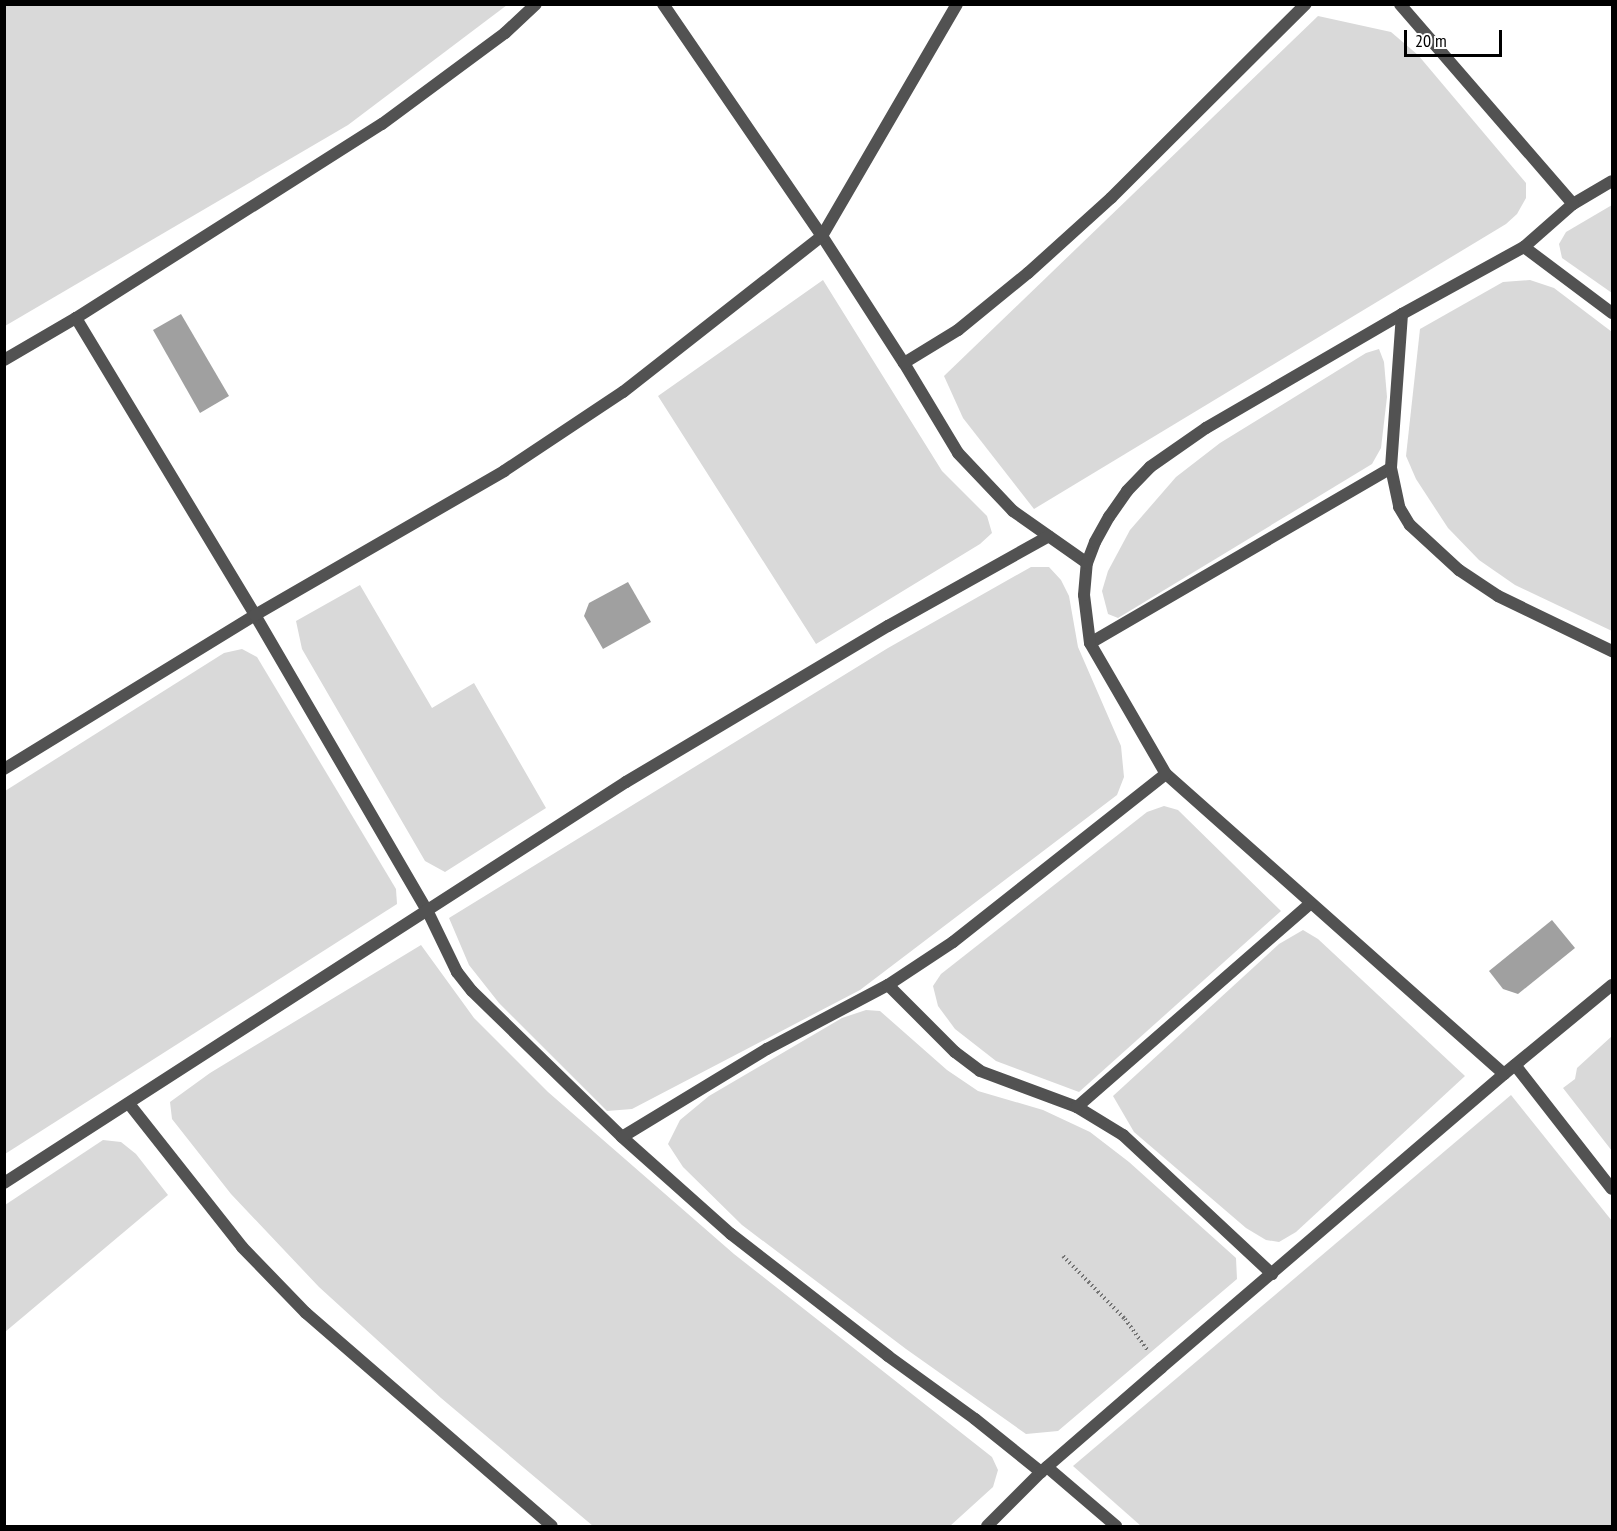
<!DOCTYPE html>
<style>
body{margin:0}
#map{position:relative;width:1617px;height:1531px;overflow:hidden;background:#fff;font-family:"PT Sans Narrow",sans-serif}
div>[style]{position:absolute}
.green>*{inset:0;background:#d9d9d9}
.water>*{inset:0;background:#a0a0a0}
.path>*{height:4px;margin-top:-2px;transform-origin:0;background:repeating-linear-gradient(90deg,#747474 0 1.5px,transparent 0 4.5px)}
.street>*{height:12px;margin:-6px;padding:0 6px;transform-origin:6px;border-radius:6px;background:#525252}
span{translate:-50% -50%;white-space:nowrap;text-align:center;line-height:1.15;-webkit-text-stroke:6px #fff;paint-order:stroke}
.frame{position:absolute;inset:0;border:6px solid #000;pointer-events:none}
.scale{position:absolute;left:1404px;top:30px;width:98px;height:27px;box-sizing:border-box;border:3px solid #000;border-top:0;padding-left:8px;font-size:18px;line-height:21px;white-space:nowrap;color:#000;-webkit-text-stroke:4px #fff;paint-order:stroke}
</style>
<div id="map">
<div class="green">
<div style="clip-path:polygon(5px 4px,507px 4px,507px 5px,348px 125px,5px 326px)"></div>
<div style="clip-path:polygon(1318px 16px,1391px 32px,1418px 55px,1526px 183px,1526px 198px,1517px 214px,1506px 224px,1034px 509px,963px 418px,944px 376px)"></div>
<div style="clip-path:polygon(1612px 205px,1612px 293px,1562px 258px,1559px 244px,1566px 232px)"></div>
<div style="clip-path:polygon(823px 280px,942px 471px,987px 516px,992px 533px,980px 544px,816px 644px,658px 396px)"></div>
<div style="clip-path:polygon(1530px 280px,1554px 288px,1612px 332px,1612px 631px,1515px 585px,1479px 560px,1448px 528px,1416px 479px,1406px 456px,1420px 329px,1503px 282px)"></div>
<div style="clip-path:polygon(1379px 349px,1384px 362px,1387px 397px,1381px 448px,1372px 464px,1118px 618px,1108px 614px,1102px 591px,1108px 571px,1130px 530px,1176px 477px,1220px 443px,1366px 353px)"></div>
<div style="clip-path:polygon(1031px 567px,1049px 567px,1061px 580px,1069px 596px,1078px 647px,1121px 746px,1124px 777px,1117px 795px,860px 990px,632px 1109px,607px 1111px,499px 1003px,469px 965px,449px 918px,888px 648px)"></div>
<div style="clip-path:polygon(360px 585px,432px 708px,474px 683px,546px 808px,445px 872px,425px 861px,302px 649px,296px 621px)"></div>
<div style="clip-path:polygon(242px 649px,257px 657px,396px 889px,397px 904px,5px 1154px,5px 791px,224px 653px)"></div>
<div style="clip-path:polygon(1164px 806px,1178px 810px,1281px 911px,1079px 1092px,996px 1061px,955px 1029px,938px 1006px,933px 986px,941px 974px,1147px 812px)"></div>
<div style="clip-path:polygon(1303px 930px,1318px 939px,1465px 1076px,1296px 1232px,1279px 1242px,1266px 1240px,1246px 1228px,1134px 1132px,1113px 1096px,1279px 944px)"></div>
<div style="clip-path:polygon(421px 945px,474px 1018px,548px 1092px,734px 1254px,992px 1457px,998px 1470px,993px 1487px,950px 1526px,593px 1526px,441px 1398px,319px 1287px,231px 1194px,172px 1119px,170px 1102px,210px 1073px)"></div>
<div style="clip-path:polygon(866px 1010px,880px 1011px,947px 1070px,978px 1091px,1043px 1110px,1090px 1132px,1129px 1162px,1236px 1258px,1237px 1279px,1058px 1431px,1026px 1434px,906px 1349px,742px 1225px,683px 1167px,668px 1144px,680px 1120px,709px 1096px,842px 1018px)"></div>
<div style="clip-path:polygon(1612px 1036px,1612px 1151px,1563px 1088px,1575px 1079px,1577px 1068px)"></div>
<div style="clip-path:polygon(1511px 1095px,1612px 1221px,1612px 1526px,1141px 1526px,1073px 1466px)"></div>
<div style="clip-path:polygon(103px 1140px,121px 1142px,136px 1154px,168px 1195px,5px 1332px,5px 1205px)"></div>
</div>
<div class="water">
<div style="clip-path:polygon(181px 314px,229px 396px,200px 413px,153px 330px)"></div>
<div style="clip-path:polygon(628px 582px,651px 622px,603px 649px,584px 616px,589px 603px)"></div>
<div style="clip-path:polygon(1552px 920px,1575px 948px,1518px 994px,1503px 989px,1489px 971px)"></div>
</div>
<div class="path">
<div style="left:1063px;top:1256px;width:88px;rotate:45.5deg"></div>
<div style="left:1125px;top:1319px;width:39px;rotate:54deg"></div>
</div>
<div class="street">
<div style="left:663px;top:4px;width:281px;rotate:55.6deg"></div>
<div style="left:822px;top:236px;width:151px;rotate:57.2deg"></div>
<div style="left:904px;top:363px;width:105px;rotate:59deg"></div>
<div style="left:958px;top:453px;width:80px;rotate:46.5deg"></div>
<div style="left:1013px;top:511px;width:90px;rotate:35.1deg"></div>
<div style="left:1573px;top:204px;width:45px;rotate:-30.5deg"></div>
<div style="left:1524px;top:247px;width:110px;rotate:36.9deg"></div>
<div style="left:1402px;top:314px;width:154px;rotate:94.1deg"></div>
<div style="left:1391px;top:468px;width:348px;rotate:149.8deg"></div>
<div style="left:1090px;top:643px;width:151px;rotate:59.9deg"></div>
<div style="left:1166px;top:774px;width:452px;rotate:41.6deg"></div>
<div style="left:76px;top:318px;width:362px;rotate:-32.4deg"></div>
<div style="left:382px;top:124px;width:153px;rotate:-36.5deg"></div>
<div style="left:505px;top:33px;width:42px;rotate:-43.1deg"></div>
<div style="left:4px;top:360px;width:83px;rotate:-30.3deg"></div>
<div style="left:76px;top:318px;width:347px;rotate:58.9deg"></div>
<div style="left:255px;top:615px;width:341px;rotate:59.8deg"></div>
<div style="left:427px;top:910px;width:69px;rotate:64.2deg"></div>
<div style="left:457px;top:972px;width:24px;rotate:52deg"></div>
<div style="left:472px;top:991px;width:209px;rotate:44.2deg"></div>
<div style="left:622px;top:1137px;width:146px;rotate:41.7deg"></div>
<div style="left:731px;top:1234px;width:199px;rotate:37.8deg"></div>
<div style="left:888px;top:1356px;width:107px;rotate:35.9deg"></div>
<div style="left:975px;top:1419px;width:85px;rotate:38.8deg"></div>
<div style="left:904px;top:363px;width:63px;rotate:-31.4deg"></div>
<div style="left:958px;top:330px;width:90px;rotate:-39.2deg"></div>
<div style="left:1028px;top:273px;width:112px;rotate:-42.1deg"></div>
<div style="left:1111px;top:198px;width:275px;rotate:-44.9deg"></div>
<div style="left:1391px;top:468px;width:40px;rotate:78deg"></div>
<div style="left:1399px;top:507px;width:21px;rotate:59deg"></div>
<div style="left:1410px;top:525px;width:67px;rotate:42.6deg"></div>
<div style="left:1459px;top:570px;width:47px;rotate:33.7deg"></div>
<div style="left:1498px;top:596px;width:127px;rotate:25.8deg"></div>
<div style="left:1090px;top:643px;width:48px;rotate:-97.1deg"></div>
<div style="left:1084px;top:595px;width:32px;rotate:-85deg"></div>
<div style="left:1087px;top:563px;width:22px;rotate:-69deg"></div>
<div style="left:1095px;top:542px;width:29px;rotate:-61deg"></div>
<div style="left:1109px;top:517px;width:32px;rotate:-55deg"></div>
<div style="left:1127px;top:491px;width:33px;rotate:-46deg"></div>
<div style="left:1150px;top:467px;width:68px;rotate:-34.9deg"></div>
<div style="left:1206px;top:428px;width:227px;rotate:-30.2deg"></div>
<div style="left:1402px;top:314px;width:139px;rotate:-28.8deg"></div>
<div style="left:1524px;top:247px;width:65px;rotate:-41.3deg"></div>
<div style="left:1573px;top:204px;width:264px;rotate:-130.9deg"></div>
<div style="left:4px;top:769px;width:294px;rotate:-31.5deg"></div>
<div style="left:255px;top:615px;width:288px;rotate:-30deg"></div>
<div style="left:504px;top:471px;width:143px;rotate:-33.6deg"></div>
<div style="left:623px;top:392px;width:253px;rotate:-38.1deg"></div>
<div style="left:822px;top:236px;width:268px;rotate:-59.8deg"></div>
<div style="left:888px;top:985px;width:95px;rotate:45deg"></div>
<div style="left:955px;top:1052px;width:31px;rotate:37deg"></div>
<div style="left:980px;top:1071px;width:103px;rotate:20.4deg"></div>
<div style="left:1077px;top:1107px;width:54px;rotate:31.3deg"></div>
<div style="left:1123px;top:1135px;width:204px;rotate:43deg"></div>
<div style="left:1515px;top:1065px;width:157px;rotate:52deg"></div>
<div style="left:130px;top:1105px;width:181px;rotate:51.7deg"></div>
<div style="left:242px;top:1247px;width:92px;rotate:45.9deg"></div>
<div style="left:306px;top:1313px;width:325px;rotate:40.9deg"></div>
<div style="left:1077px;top:1107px;width:310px;rotate:-41.1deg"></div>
<div style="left:622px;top:1137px;width:170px;rotate:-31.3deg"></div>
<div style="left:767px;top:1049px;width:137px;rotate:-27.9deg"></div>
<div style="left:888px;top:985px;width:78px;rotate:-33.5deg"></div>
<div style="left:953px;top:942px;width:271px;rotate:-38.3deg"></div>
<div style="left:4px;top:1183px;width:740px;rotate:-32.81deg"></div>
<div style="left:626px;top:782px;width:305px;rotate:-30.8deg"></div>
<div style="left:888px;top:626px;width:184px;rotate:-29.2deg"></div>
<div style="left:1047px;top:1467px;width:91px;rotate:40.5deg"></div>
<div style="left:987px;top:1526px;width:76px;rotate:-45deg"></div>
<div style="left:1041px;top:1472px;width:159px;rotate:-40.9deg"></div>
<div style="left:1161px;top:1368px;width:452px;rotate:-40.6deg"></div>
<div style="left:1504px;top:1074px;width:140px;rotate:-39.5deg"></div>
</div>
<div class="frame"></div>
<div class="scale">20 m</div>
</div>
